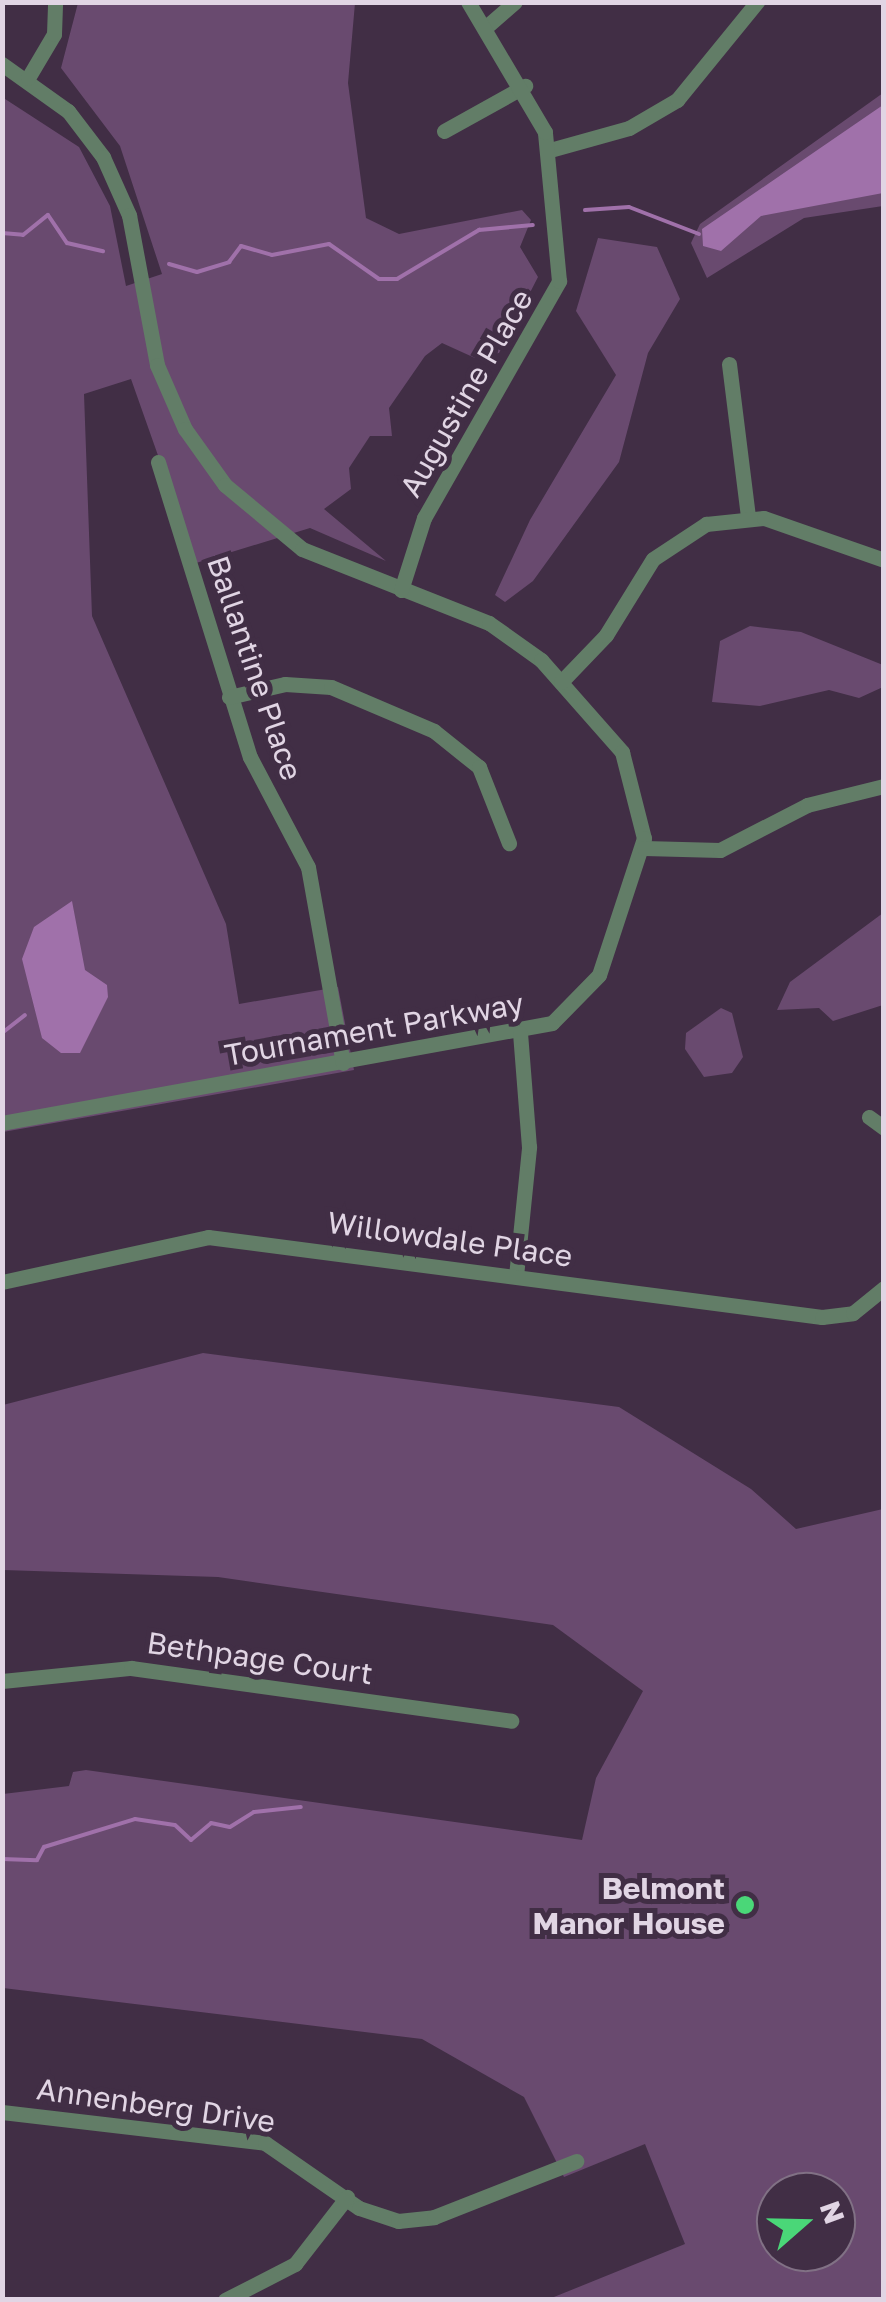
<!DOCTYPE html>
<style>
body{margin:0}
#map{position:relative;width:886px;height:2302px;overflow:hidden;background:#412e45;font-family:"Golos Text",sans-serif}
div>[style]{position:absolute}
.green>*{inset:0;background:#694a6f}
.water>*{inset:0;background:#a071aa}
.stream>*{height:4px;margin:-2px;padding:0 2px;transform-origin:2px;border-radius:2px;background:#a071aa}
.street>*{height:15px;margin:-7.5px;padding:0 7.5px;transform-origin:7.5px;border-radius:7.5px;background:#627d67}
.dots>*{width:28px;height:28px;translate:-50% -50%;box-sizing:border-box;border:5px solid #412e45;border-radius:50%}
span{translate:-50% -50%;white-space:nowrap;text-align:center;line-height:1.15;-webkit-text-stroke:10px #412e45;paint-order:stroke}
.street-label{font-size:30px;color:#e1d5e4}
.poi-label{font-size:30px;color:#e1d5e4;font-weight:700}
.right{translate:-100% -50%;text-align:right}
.frame{position:absolute;inset:0;border:5px solid #e1d5e4;pointer-events:none}
.north{position:absolute;left:756px;top:2172px;width:100px;height:100px;box-sizing:border-box;background:#412e45;border:2px solid #817185;border-radius:50%;rotate:70deg;font-size:28px;font-weight:700;line-height:40px;text-align:center;color:#e1d5e4}
.north::after{content:'';display:block;margin:auto;width:35px;height:45px;background:#4ad778;clip-path:polygon(50% 0,100% 100%,50% 72%,0 100%)}
</style>
<div id="map">
<div class="green">
<div style="clip-path:polygon(78px 3px,355px 3px,348px 83px,366px 218px,399px 234px,522px 210px,531px 220px,520px 247px,538px 277px,499px 353px,475px 358px,442px 343px,425px 356px,389px 408px,392px 436px,370px 436px,349px 468px,351px 489px,324px 509px,386px 561px,310px 528px,196px 563px,131px 379px,84px 394px,92px 616px,226px 924px,239px 1004px,338px 987px,354px 1070px,3px 1132px,2px 97px,79px 147px,110px 206px,126px 286px,162px 274px,120px 146px,61px 68px)"></div>
<div style="clip-path:polygon(883px 93px,883px 206px,804px 218px,707px 278px,691px 243px,700px 224px)"></div>
<div style="clip-path:polygon(598px 238px,657px 247px,680px 299px,648px 353px,619px 462px,533px 581px,505px 602px,495px 595px,530px 520px,616px 375px,576px 311px)"></div>
<div style="clip-path:polygon(750px 626px,801px 632px,883px 665px,883px 687px,859px 698px,829px 690px,760px 706px,712px 702px,720px 641px)"></div>
<div style="clip-path:polygon(883px 913px,883px 1005px,833px 1021px,819px 1008px,777px 1010px,790px 982px)"></div>
<div style="clip-path:polygon(721px 1008px,732px 1013px,743px 1057px,732px 1073px,704px 1077px,685px 1049px,686px 1033px)"></div>
<div style="clip-path:polygon(evenodd,203px 1353px,619px 1407px,751px 1489px,796px 1529px,883px 1509px,883px 2299px,549px 2299px,685px 2244px,645px 2144px,564px 2177px,524px 2097px,422px 2039px,3px 1988px,3px 1794px,69px 1786px,73px 1772px,86px 1770px,582px 1840px,596px 1778px,643px 1691px,553px 1625px,218px 1577px,3px 1570px,3px 1405px,203px 1353px,776px 2192px,836px 2192px,836px 2252px,776px 2252px,776px 2192px)"></div>
</div>
<div class="water">
<div style="clip-path:polygon(883px 105px,883px 193px,761px 216px,721px 251px,703px 246px,702px 229px)"></div>
<div style="clip-path:polygon(72px 901px,85px 970px,107px 985px,108px 997px,80px 1053px,61px 1053px,42px 1038px,22px 959px,34px 927px)"></div>
</div>
<div class="stream">
<div style="left:585px;top:210px;width:44px;rotate:-3.9deg"></div>
<div style="left:629px;top:207px;width:75px;rotate:21.1deg"></div>
<div style="left:2px;top:233px;width:21px;rotate:5deg"></div>
<div style="left:23px;top:235px;width:32px;rotate:-39deg"></div>
<div style="left:48px;top:215px;width:34px;rotate:56deg"></div>
<div style="left:67px;top:243px;width:37px;rotate:13deg"></div>
<div style="left:169px;top:264px;width:29px;rotate:16deg"></div>
<div style="left:197px;top:272px;width:34px;rotate:-17deg"></div>
<div style="left:229px;top:262px;width:20px;rotate:-53deg"></div>
<div style="left:241px;top:246px;width:32px;rotate:16deg"></div>
<div style="left:272px;top:255px;width:58px;rotate:-10.9deg"></div>
<div style="left:329px;top:244px;width:61px;rotate:35deg"></div>
<div style="left:379px;top:279px;width:18px"></div>
<div style="left:397px;top:279px;width:96px;rotate:-30.9deg"></div>
<div style="left:479px;top:230px;width:54px;rotate:-5.3deg"></div>
<div style="left:2px;top:1033px;width:29px;rotate:-38deg"></div>
<div style="left:2px;top:1859px;width:35px;rotate:2deg"></div>
<div style="left:37px;top:1860px;width:15px;rotate:-62deg"></div>
<div style="left:44px;top:1847px;width:95px;rotate:-17.1deg"></div>
<div style="left:135px;top:1819px;width:40px;rotate:8.5deg"></div>
<div style="left:175px;top:1825px;width:22px;rotate:43deg"></div>
<div style="left:191px;top:1840px;width:26px;rotate:-40deg"></div>
<div style="left:211px;top:1823px;width:19px;rotate:12deg"></div>
<div style="left:230px;top:1827px;width:28px;rotate:-32deg"></div>
<div style="left:254px;top:1812px;width:47px;rotate:-6.1deg"></div>
</div>
<div class="street">
<div style="left:486px;top:27px;width:38px;rotate:-41deg"></div>
<div style="left:2px;top:64px;width:81px;rotate:35.5deg"></div>
<div style="left:68px;top:111px;width:58px;rotate:52.7deg"></div>
<div style="left:103px;top:157px;width:64px;rotate:65.9deg"></div>
<div style="left:129px;top:215px;width:153px;rotate:79.4deg"></div>
<div style="left:157px;top:365px;width:70px;rotate:66.4deg"></div>
<div style="left:185px;top:429px;width:69px;rotate:54.5deg"></div>
<div style="left:225px;top:485px;width:100px;rotate:39.7deg"></div>
<div style="left:302px;top:549px;width:201px;rotate:21.6deg"></div>
<div style="left:489px;top:623px;width:64px;rotate:35.4deg"></div>
<div style="left:541px;top:660px;width:123px;rotate:48.6deg"></div>
<div style="left:622px;top:752px;width:89px;rotate:75.7deg"></div>
<div style="left:644px;top:838px;width:144px;rotate:108.2deg"></div>
<div style="left:599px;top:975px;width:67px;rotate:134.4deg"></div>
<div style="left:552px;top:1023px;width:559px;rotate:169.7deg"></div>
<div style="left:28px;top:78px;width:51px;rotate:-59.4deg"></div>
<div style="left:54px;top:34px;width:32px;rotate:-88deg"></div>
<div style="left:444px;top:131px;width:93px;rotate:-29.1deg"></div>
<div style="left:550px;top:150px;width:82px;rotate:-15.6deg"></div>
<div style="left:629px;top:128px;width:56px;rotate:-30.3deg"></div>
<div style="left:677px;top:100px;width:127px;rotate:-50.8deg"></div>
<div style="left:729px;top:364px;width:153px;rotate:82.9deg"></div>
<div style="left:158px;top:462px;width:309px;rotate:72.7deg"></div>
<div style="left:250px;top:757px;width:124px;rotate:62.2deg"></div>
<div style="left:308px;top:867px;width:199px;rotate:79.9deg"></div>
<div style="left:401px;top:590px;width:76px;rotate:-72.3deg"></div>
<div style="left:424px;top:518px;width:273px;rotate:-60.3deg"></div>
<div style="left:559px;top:281px;width:150px;rotate:-95.4deg"></div>
<div style="left:545px;top:132px;width:151px;rotate:-120.6deg"></div>
<div style="left:561px;top:682px;width:65px;rotate:-46.2deg"></div>
<div style="left:606px;top:635px;width:89px;rotate:-58.3deg"></div>
<div style="left:653px;top:559px;width:64px;rotate:-33.4deg"></div>
<div style="left:706px;top:524px;width:58px;rotate:-5.9deg"></div>
<div style="left:764px;top:518px;width:127px;rotate:19.3deg"></div>
<div style="left:229px;top:697px;width:57px;rotate:-13.1deg"></div>
<div style="left:285px;top:684px;width:46px;rotate:3.7deg"></div>
<div style="left:331px;top:687px;width:112px;rotate:23.1deg"></div>
<div style="left:434px;top:731px;width:58px;rotate:38.7deg"></div>
<div style="left:479px;top:767px;width:82px;rotate:68.5deg"></div>
<div style="left:644px;top:848px;width:76px;rotate:1.5deg"></div>
<div style="left:720px;top:850px;width:98px;rotate:-27.3deg"></div>
<div style="left:807px;top:805px;width:79px;rotate:-13.9deg"></div>
<div style="left:869px;top:1117px;width:19px;rotate:36deg"></div>
<div style="left:516px;top:1276px;width:130px;rotate:-84.2deg"></div>
<div style="left:529px;top:1147px;width:114px;rotate:-94.5deg"></div>
<div style="left:2px;top:1282px;width:211px;rotate:-12.3deg"></div>
<div style="left:208px;top:1237px;width:619px;rotate:7.42deg"></div>
<div style="left:822px;top:1317px;width:31px;rotate:-7deg"></div>
<div style="left:853px;top:1313px;width:40px;rotate:-39deg"></div>
<div style="left:2px;top:1681px;width:130px;rotate:-5.8deg"></div>
<div style="left:131px;top:1668px;width:384px;rotate:7.9deg"></div>
<div style="left:2px;top:2112px;width:265px;rotate:6.7deg"></div>
<div style="left:265px;top:2143px;width:114px;rotate:34.7deg"></div>
<div style="left:359px;top:2208px;width:41px;rotate:18.4deg"></div>
<div style="left:398px;top:2221px;width:36px;rotate:-6deg"></div>
<div style="left:434px;top:2217px;width:153px;rotate:-21.5deg"></div>
<div style="left:225px;top:2300px;width:79px;rotate:-27.2deg"></div>
<div style="left:295px;top:2264px;width:85px;rotate:-52.2deg"></div>
</div>
<div class="dots">
<div style="left:745px;top:1905px;background:#4ad778"></div>
</div>
<div class="street-label">
<span style="left:466px;top:393px;rotate:-60deg">Augustine Place</span>
<span style="left:255px;top:668px;rotate:71deg">Ballantine Place</span>
<span style="left:374px;top:1029px;rotate:-10deg">Tournament Parkway</span>
<span style="left:450px;top:1239px;rotate:8deg">Willowdale Place</span>
<span style="left:260px;top:1658px;rotate:8deg">Bethpage Court</span>
<span style="left:156px;top:2105px;rotate:8deg">Annenberg Drive</span>
</div>
<div class="poi-label">
<span class="right" style="left:725px;top:1905px">Belmont<br>Manor House</span>
</div>
<div class="frame"></div>
<div class="north">N</div>
</div>
